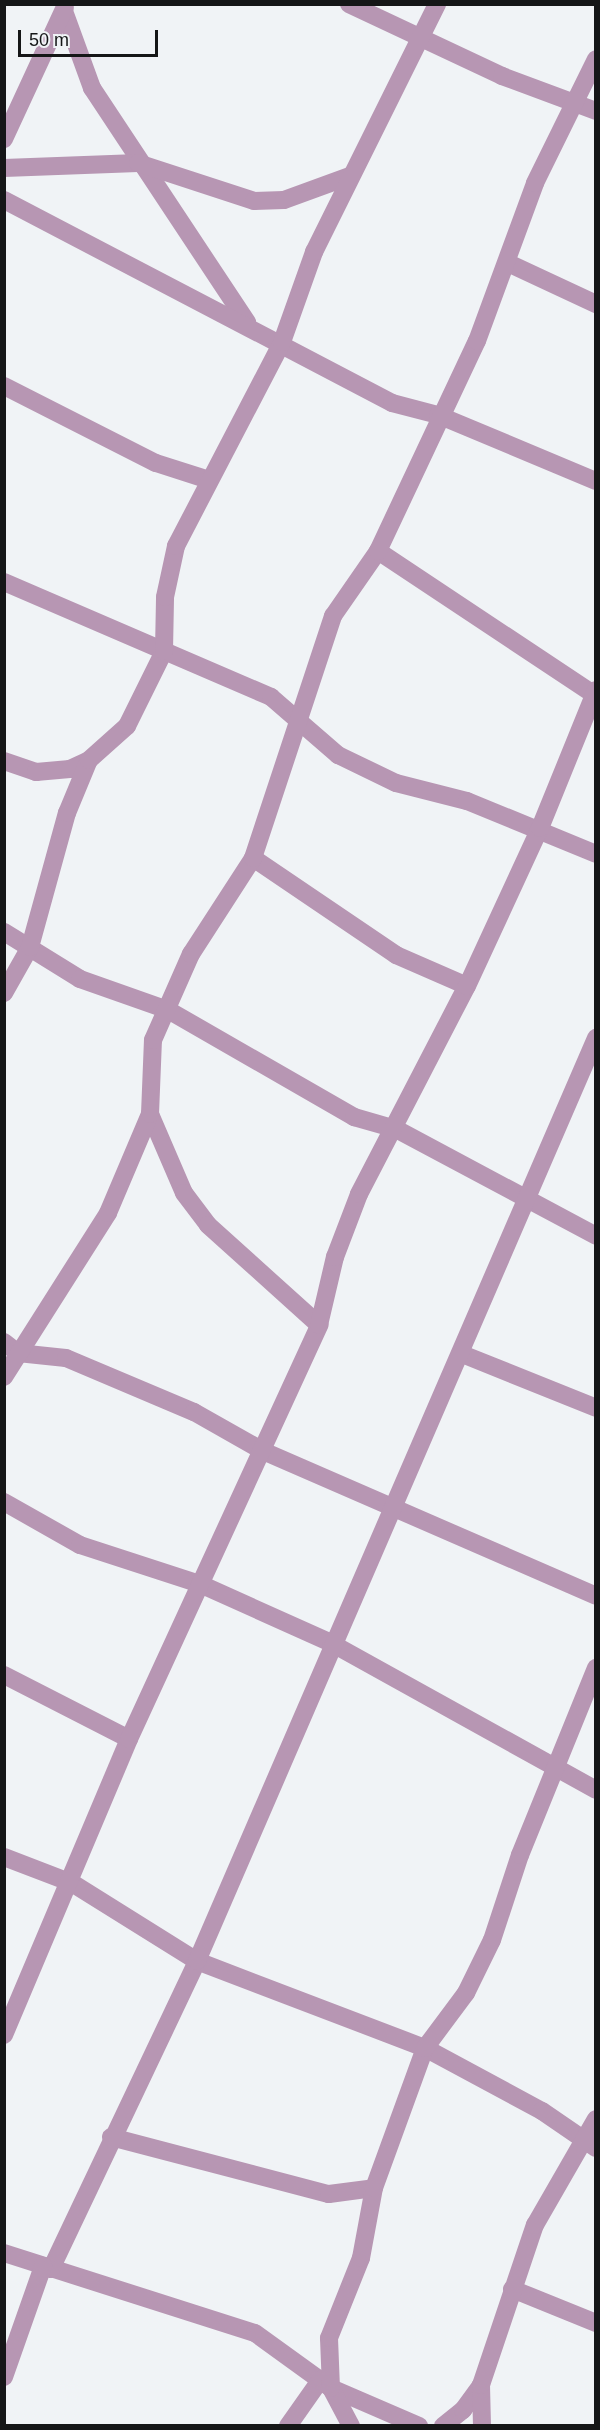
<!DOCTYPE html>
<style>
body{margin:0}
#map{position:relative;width:600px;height:2430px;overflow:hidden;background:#f0f3f6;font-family:Helvetica,sans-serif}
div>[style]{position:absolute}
.minor>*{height:18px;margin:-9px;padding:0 9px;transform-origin:9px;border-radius:9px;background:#b796b3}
span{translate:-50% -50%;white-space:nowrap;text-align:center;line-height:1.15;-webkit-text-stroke:4.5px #f0f3f6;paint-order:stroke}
.frame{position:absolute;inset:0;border:6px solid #151617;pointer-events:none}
.scale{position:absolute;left:18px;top:30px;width:140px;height:27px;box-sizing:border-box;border:3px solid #151617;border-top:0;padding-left:8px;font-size:18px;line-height:21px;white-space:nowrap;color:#151617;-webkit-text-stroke:4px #f0f3f6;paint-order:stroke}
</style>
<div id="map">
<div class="minor">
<div style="left:349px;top:4px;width:169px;rotate:25.2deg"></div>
<div style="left:502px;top:76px;width:100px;rotate:20.4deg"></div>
<div style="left:64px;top:11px;width:82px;rotate:70deg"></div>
<div style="left:92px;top:88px;width:281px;rotate:56.5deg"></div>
<div style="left:4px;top:139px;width:145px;rotate:-65.2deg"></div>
<div style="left:4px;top:168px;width:134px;rotate:-2.1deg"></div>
<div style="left:138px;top:163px;width:122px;rotate:18.1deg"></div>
<div style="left:254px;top:201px;width:30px;rotate:-2deg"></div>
<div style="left:284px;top:200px;width:70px;rotate:-20deg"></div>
<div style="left:4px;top:200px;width:438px;rotate:27.6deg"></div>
<div style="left:392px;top:403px;width:48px;rotate:14.6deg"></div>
<div style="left:438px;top:415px;width:171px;rotate:22.7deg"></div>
<div style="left:508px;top:263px;width:97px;rotate:25deg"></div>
<div style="left:4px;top:386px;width:170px;rotate:26.9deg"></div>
<div style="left:156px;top:463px;width:52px;rotate:17.7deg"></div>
<div style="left:378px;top:551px;width:258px;rotate:33.6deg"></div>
<div style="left:4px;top:582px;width:291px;rotate:23.3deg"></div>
<div style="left:271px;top:697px;width:89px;rotate:40.9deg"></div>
<div style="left:338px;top:755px;width:64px;rotate:25.8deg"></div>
<div style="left:396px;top:783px;width:73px;rotate:14.2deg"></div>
<div style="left:467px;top:801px;width:139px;rotate:22.3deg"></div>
<div style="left:4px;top:761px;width:34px;rotate:19deg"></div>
<div style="left:36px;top:772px;width:34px;rotate:-5deg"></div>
<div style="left:70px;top:769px;width:21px;rotate:-25deg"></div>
<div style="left:253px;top:858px;width:173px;rotate:34.1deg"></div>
<div style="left:396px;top:955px;width:77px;rotate:23.6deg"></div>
<div style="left:4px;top:932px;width:89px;rotate:31.7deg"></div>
<div style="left:80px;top:979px;width:93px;rotate:19.4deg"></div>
<div style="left:168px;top:1010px;width:215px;rotate:29.9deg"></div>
<div style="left:354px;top:1117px;width:44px;rotate:15.9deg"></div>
<div style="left:396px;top:1129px;width:227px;rotate:28.1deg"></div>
<div style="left:4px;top:993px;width:53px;rotate:-60.5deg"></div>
<div style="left:30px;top:947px;width:139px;rotate:-74.6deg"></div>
<div style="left:67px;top:813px;width:57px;rotate:-67.5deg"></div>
<div style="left:89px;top:760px;width:51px;rotate:-41.8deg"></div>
<div style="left:127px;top:726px;width:84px;rotate:-63.7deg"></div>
<div style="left:164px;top:651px;width:54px;rotate:-88.9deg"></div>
<div style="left:165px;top:597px;width:52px;rotate:-77.8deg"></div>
<div style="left:176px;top:546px;width:230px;rotate:-62.5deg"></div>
<div style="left:282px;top:342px;width:96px;rotate:-70.4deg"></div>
<div style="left:314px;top:252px;width:277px;rotate:-63.6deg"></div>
<div style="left:150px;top:1114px;width:86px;rotate:66.7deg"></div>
<div style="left:184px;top:1193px;width:40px;rotate:53deg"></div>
<div style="left:208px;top:1225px;width:149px;rotate:42deg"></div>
<div style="left:4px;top:1342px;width:18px;rotate:38deg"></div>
<div style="left:18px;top:1353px;width:48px;rotate:5.9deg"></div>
<div style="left:66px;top:1358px;width:139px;rotate:22.9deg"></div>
<div style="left:194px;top:1412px;width:79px;rotate:29.5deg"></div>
<div style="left:263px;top:1451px;width:363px;rotate:23.5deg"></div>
<div style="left:462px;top:1354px;width:144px;rotate:21.9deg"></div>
<div style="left:4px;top:1377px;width:194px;rotate:-57.6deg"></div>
<div style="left:108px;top:1213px;width:108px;rotate:-67deg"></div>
<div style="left:150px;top:1114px;width:74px;rotate:-87.7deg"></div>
<div style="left:153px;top:1040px;width:94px;rotate:-66.2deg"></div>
<div style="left:191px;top:954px;width:114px;rotate:-57.1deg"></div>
<div style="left:253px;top:858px;width:255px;rotate:-71.7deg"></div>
<div style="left:333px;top:616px;width:79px;rotate:-55.3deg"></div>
<div style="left:378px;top:551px;width:232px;rotate:-64.8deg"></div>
<div style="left:477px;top:341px;width:168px;rotate:-69.8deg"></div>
<div style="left:535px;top:183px;width:138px;rotate:-63.8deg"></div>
<div style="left:4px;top:1502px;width:87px;rotate:29.5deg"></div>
<div style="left:80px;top:1545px;width:126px;rotate:18deg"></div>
<div style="left:200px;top:1584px;width:144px;rotate:24.2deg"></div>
<div style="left:331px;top:1643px;width:303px;rotate:29deg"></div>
<div style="left:4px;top:1675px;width:140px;rotate:27.1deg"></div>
<div style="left:4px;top:1857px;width:73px;rotate:20.9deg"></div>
<div style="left:72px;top:1883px;width:147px;rotate:32deg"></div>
<div style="left:197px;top:1961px;width:244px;rotate:20.9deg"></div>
<div style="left:425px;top:2048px;width:133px;rotate:28.3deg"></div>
<div style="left:542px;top:2111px;width:65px;rotate:34.4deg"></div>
<div style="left:4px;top:2035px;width:321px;rotate:-67.1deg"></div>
<div style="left:129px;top:1739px;width:456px;rotate:-65.3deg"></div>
<div style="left:319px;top:1325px;width:70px;rotate:-76.8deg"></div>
<div style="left:335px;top:1257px;width:67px;rotate:-69.1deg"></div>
<div style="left:359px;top:1194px;width:234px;rotate:-62.6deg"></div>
<div style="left:467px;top:986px;width:174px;rotate:-65.2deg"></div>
<div style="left:540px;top:828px;width:149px;rotate:-67.9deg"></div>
<div style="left:111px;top:2137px;width:225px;rotate:14.7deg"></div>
<div style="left:329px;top:2194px;width:45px;rotate:-7.6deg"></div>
<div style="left:4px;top:2253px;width:263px;rotate:17.7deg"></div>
<div style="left:255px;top:2333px;width:94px;rotate:35.9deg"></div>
<div style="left:331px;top:2388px;width:96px;rotate:23.4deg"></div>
<div style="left:51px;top:2269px;width:341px;rotate:-64.6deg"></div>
<div style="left:197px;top:1961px;width:1006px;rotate:-66.62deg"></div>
<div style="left:512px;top:2289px;width:91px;rotate:22deg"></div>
<div style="left:4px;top:2377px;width:118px;rotate:-70.6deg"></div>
<div style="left:288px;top:2426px;width:57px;rotate:-54.9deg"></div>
<div style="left:351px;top:2426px;width:43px;rotate:-117.8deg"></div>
<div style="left:331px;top:2388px;width:50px;rotate:-92.3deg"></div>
<div style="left:329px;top:2338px;width:86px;rotate:-68.2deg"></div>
<div style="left:361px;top:2258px;width:71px;rotate:-79.5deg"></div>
<div style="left:374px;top:2188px;width:149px;rotate:-70deg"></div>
<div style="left:425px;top:2048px;width:69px;rotate:-53.3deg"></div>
<div style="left:466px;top:1993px;width:59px;rotate:-63.9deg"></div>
<div style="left:492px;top:1940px;width:89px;rotate:-71.8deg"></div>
<div style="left:520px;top:1855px;width:202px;rotate:-67.9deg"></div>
<div style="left:443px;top:2426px;width:26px;rotate:-39deg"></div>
<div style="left:463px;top:2410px;width:31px;rotate:-54deg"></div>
<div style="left:482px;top:2426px;width:41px;rotate:-91.4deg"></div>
<div style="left:481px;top:2385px;width:169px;rotate:-71.4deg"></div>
<div style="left:535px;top:2225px;width:122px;rotate:-60.1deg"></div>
</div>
<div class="frame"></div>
<div class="scale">50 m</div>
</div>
